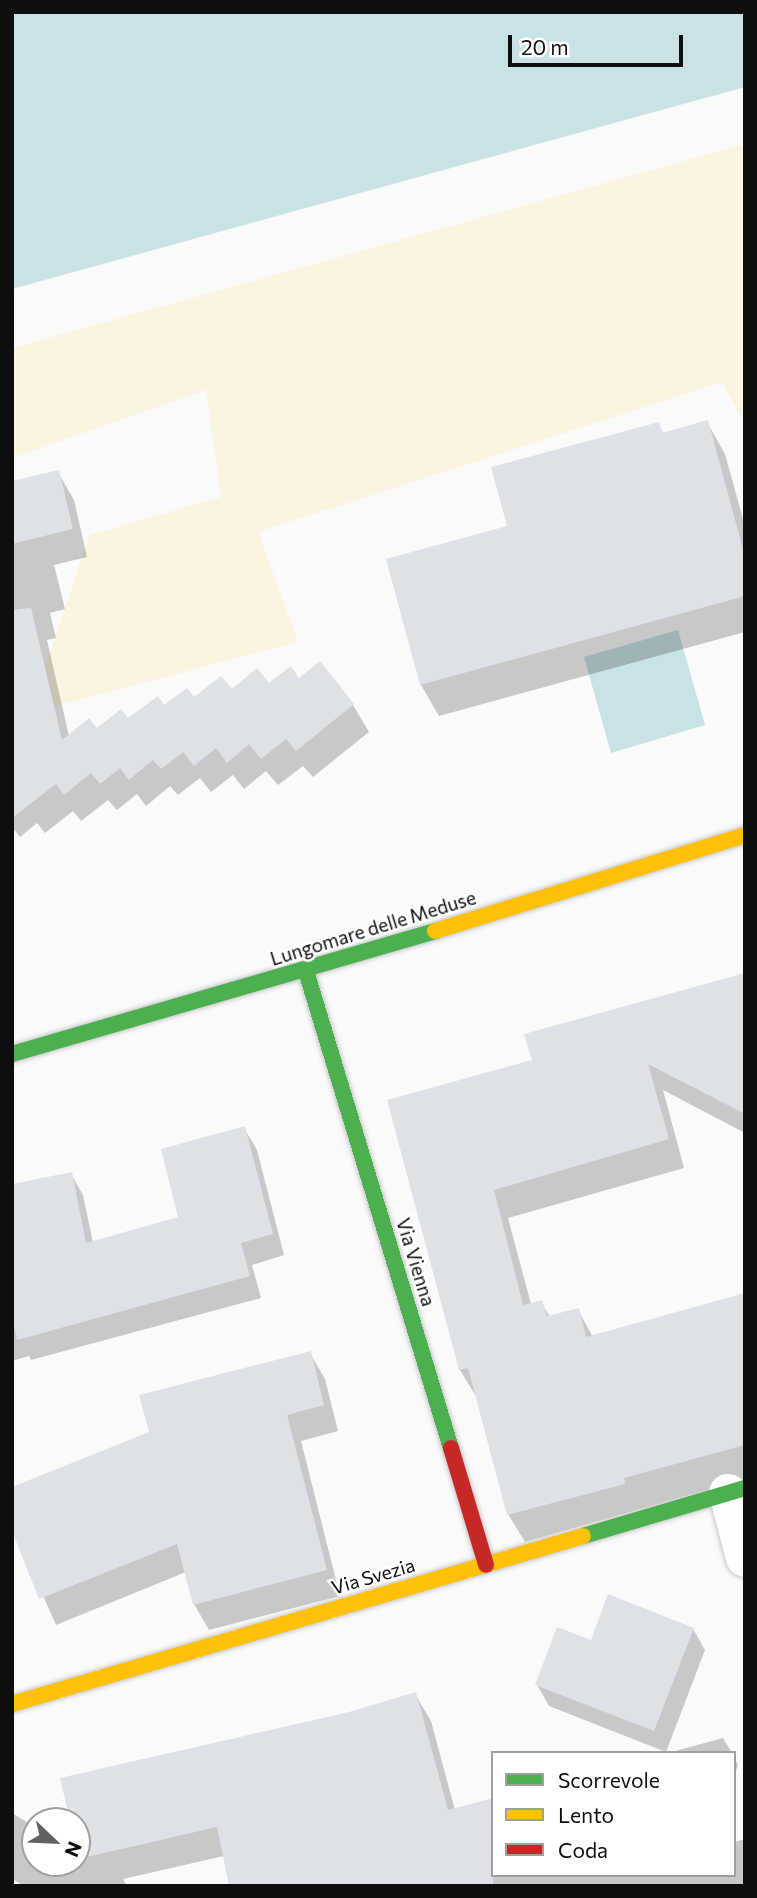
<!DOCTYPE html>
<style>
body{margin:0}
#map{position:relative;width:757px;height:1898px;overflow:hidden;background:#fafafa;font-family:Commissioner,sans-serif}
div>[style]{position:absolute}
.sand>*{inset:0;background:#faf4e0}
.water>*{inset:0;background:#c8e2e6}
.shadow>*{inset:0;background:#0003}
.building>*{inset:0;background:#dee1e6}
.roads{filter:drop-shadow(0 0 2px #c8c8c8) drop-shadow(0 0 2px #c8c8c8)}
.street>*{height:38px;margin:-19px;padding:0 19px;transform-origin:19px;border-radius:19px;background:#fefefe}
.fast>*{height:16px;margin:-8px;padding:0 8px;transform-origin:8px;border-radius:8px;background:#4caf50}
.slow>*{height:16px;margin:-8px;padding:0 8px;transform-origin:8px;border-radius:8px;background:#ffc107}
.jam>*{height:16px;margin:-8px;padding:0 8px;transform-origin:8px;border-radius:8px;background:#c62828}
span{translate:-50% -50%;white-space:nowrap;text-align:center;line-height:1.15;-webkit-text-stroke:5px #fff;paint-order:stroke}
.street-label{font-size:19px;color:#0e0e0e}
.frame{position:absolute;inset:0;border:14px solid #0e0e0e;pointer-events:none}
.legend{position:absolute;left:491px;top:1751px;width:245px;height:126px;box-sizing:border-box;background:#fff;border:2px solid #9f9f9f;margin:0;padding:9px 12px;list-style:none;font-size:21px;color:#0e0e0e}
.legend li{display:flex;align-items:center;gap:14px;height:35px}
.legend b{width:35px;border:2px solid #9f9f9f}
.north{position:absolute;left:21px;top:1807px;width:70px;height:70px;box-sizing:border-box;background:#fff;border:2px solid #9f9f9f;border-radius:50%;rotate:113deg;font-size:19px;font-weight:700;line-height:28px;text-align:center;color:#0e0e0e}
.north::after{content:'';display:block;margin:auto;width:24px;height:32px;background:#616161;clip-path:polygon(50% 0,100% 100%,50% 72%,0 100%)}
.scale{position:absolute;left:508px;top:35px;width:175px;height:32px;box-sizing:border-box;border:4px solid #0e0e0e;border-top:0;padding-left:9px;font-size:21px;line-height:24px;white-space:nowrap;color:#0e0e0e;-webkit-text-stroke:5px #fff;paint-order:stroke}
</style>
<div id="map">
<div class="sand">
<div style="clip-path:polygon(745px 144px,745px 425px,722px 382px,258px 532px,298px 642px,29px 713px,90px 535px,221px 497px,206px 390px,12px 458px,12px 348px)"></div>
</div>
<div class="water">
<div style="clip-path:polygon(12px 12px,745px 12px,745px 87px,12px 289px)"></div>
<div style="clip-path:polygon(678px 630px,705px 725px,611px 753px,584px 657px)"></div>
</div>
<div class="shadow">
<div style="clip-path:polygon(707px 422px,725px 454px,745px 526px,745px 632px,439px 716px,421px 685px,388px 560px,509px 527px,658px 424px,664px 435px)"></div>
<div style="clip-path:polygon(58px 472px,74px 500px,87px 557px,54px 565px,65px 609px,50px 613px,56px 638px,47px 640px,69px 736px,194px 700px,299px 680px,353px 705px,369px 732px,313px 777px,303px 766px,278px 785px,266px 771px,244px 789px,233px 775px,211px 792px,200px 778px,178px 795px,170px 786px,146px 806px,137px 794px,117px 810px,108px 800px,81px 821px,73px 811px,45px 833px,37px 823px,20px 837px,12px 827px,12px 483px)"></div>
<div style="clip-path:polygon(745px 974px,745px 1133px,663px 1090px,684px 1168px,508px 1218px,531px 1304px,541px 1302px,550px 1317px,578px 1310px,593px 1337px,745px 1295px,745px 1479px,525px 1542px,508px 1514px,477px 1398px,460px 1370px,389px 1101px,534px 1062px)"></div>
<div style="clip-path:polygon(244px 1128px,257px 1150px,284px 1255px,252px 1265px,261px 1298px,31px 1360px,29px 1356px,12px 1361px,12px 1186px,71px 1174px,83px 1195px,93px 1243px,180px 1218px)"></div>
<div style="clip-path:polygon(310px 1353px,325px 1379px,338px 1431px,301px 1441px,340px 1596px,209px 1630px,194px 1604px,186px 1572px,56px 1625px,12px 1526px,151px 1433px)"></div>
<div style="clip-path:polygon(693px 1629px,705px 1650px,666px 1752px,549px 1706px,537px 1685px,592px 1642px)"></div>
<div style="clip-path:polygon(415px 1694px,431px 1721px,455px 1810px,493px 1875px,734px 1875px,734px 1842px,745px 1839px,745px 1886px,230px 1886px,224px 1856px,123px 1879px,127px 1886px,24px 1886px,12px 1879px,12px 1813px,35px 1827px,35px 1863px,77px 1863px,77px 1821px,72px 1821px,349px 1714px)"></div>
<div style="clip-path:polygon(723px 1738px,732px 1753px,668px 1753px)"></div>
<div style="clip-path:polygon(734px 1757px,738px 1765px,734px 1777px)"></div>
</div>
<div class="building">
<div style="clip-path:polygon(708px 420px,745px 557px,745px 596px,420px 685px,386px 559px,507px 526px,491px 467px,659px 422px,662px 433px)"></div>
<div style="clip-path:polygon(59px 470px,73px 529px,12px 544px,12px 481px)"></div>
<div style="clip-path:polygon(31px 608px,62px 740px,89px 718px,97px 728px,121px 709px,128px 718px,158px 696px,164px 705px,187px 688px,194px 697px,221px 676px,232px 689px,257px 668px,269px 683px,291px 666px,299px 678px,320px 661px,354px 704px,296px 751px,286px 739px,261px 759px,249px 744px,227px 763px,216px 748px,194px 766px,183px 752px,161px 769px,153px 760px,129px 780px,120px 768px,100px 784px,91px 773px,64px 795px,56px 784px,12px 818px,12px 610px)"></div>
<div style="clip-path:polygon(745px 973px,745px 1114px,648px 1064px,669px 1139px,494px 1190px,523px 1305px,542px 1300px,547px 1316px,579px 1308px,586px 1337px,745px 1293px,745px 1445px,624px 1478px,625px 1484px,507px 1515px,468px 1368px,459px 1370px,387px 1100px,532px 1060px,524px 1034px)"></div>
<div style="clip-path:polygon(245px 1126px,273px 1234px,241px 1243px,250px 1276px,17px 1340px,12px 1314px,12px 1184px,72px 1172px,86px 1243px,178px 1217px,161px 1149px)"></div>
<div style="clip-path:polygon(311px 1351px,324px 1405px,287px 1415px,327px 1570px,193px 1605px,177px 1544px,39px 1599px,12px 1531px,12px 1487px,149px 1432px,139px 1395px)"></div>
<div style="clip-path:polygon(608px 1594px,694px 1628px,654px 1731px,535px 1685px,557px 1627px,591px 1640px)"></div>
<div style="clip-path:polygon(416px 1692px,448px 1810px,493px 1798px,493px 1886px,229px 1886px,217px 1827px,78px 1859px,77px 1821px,70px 1821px,60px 1778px,349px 1712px)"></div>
</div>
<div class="roads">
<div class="street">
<div style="left:728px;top:1493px;width:67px;rotate:75.3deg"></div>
</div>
<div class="fast">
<div style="left:306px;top:971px;width:499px;rotate:73.1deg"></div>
<div style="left:12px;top:1054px;width:441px;rotate:-16.2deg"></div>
<div style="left:583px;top:1536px;width:169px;rotate:-16.5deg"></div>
</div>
<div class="slow">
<div style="left:435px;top:931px;width:325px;rotate:-17.2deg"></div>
<div style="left:12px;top:1704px;width:595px;rotate:-16.39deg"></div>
</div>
<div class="jam">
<div style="left:451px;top:1448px;width:122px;rotate:73.3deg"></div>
</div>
</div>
<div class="street-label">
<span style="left:373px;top:928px;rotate:-17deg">Lungomare delle Meduse</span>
<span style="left:416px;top:1262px;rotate:73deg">Via Vienna</span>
<span style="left:373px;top:1576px;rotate:-16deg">Via Svezia</span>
</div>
<div class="frame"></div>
<ul class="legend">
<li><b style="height:9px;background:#4caf50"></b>Scorrevole</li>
<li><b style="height:9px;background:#ffc107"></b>Lento</li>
<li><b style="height:9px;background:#c62828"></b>Coda</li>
</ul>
<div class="north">N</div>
<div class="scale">20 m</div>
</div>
